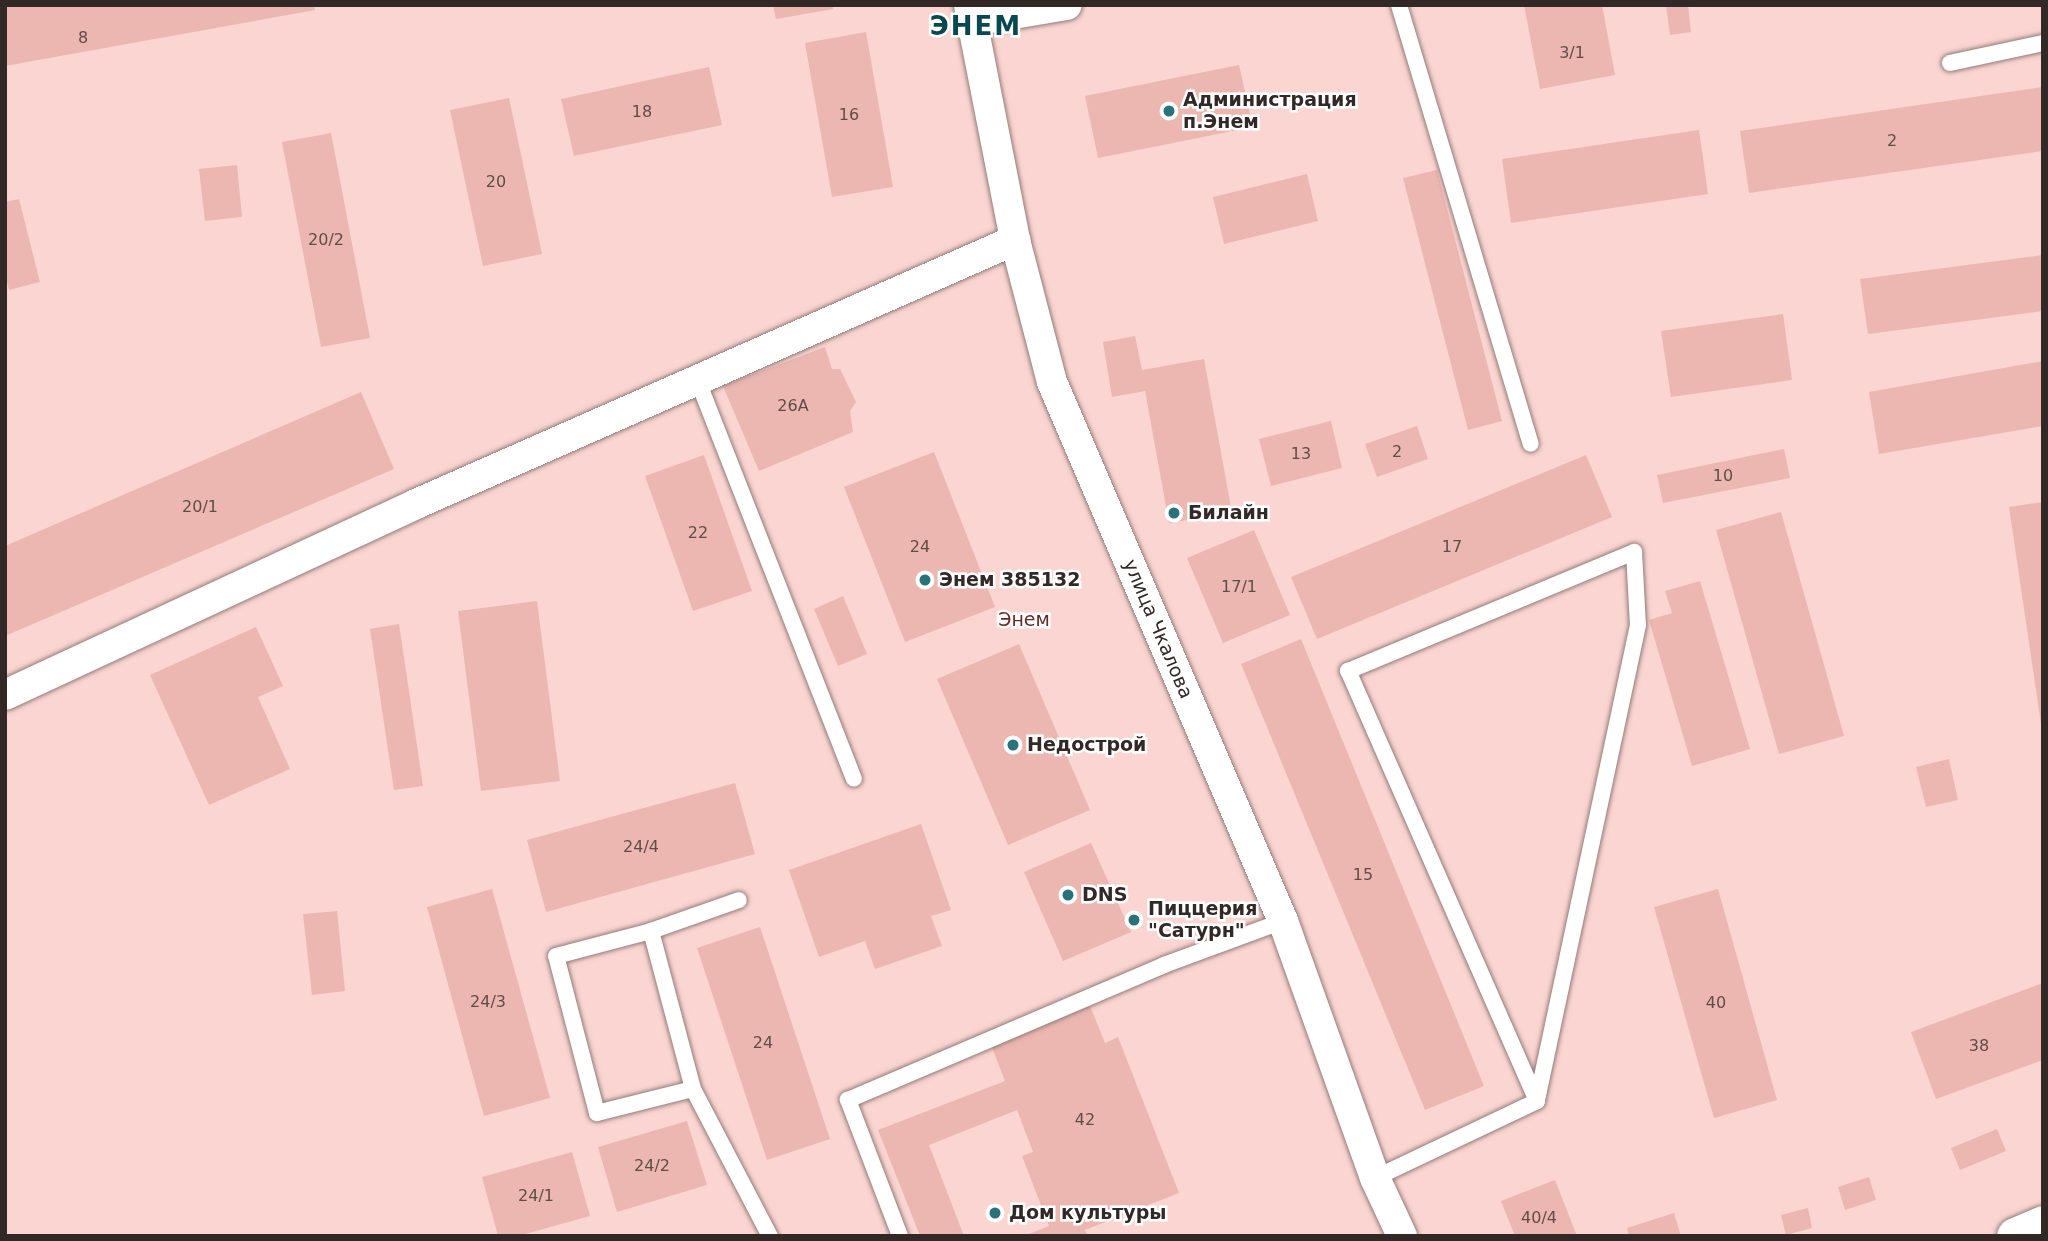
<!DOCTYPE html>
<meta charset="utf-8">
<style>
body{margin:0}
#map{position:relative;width:2048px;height:1241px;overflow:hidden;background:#fbf5f5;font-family:"DejaVu Sans",sans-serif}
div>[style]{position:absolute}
.green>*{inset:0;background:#fad5d1}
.building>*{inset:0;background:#ecb7b1}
.roads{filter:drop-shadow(0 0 2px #947b78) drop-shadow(0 0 2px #947b78)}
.service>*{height:16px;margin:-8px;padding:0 8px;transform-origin:8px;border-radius:8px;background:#fff}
.minor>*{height:30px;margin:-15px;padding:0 15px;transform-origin:15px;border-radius:15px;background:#fff}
.tertiary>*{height:37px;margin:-18.5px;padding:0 18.5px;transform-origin:18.5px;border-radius:18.5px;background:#fff}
.dots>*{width:19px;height:19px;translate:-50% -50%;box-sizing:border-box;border:4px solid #fff;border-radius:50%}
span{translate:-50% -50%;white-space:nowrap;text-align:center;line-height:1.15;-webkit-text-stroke:5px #fff;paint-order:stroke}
.number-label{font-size:16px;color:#604c49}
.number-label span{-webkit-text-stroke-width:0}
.poi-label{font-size:19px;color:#322826;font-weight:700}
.left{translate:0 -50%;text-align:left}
.park-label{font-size:19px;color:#6a2a26}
.street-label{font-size:19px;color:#322826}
.district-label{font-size:26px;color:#084850;font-weight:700;letter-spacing:2px}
.frame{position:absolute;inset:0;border:7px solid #322826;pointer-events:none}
</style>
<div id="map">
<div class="green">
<div style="clip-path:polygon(5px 5px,2043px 5px,2043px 1236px,5px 1236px)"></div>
</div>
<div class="building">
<div style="clip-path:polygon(5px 5px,314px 5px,315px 10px,5px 66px)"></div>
<div style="clip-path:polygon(773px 5px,832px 5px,833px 9px,776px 19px)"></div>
<div style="clip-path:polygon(1524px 5px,1602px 5px,1615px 75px,1540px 89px)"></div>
<div style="clip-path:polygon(1666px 5px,1688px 5px,1691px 32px,1670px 35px)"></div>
<div style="clip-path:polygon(866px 32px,893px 187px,832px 197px,805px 43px)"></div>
<div style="clip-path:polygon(1239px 65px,1253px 127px,1098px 158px,1085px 96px)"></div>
<div style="clip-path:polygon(709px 67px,722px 125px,574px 156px,561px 99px)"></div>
<div style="clip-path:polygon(2043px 87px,2043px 151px,1749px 193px,1740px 131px)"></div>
<div style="clip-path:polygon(509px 98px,542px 254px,483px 266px,450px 110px)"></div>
<div style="clip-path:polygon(1699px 130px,1708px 194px,1511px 223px,1502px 159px)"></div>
<div style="clip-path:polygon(331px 133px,370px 338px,321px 347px,282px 142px)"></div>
<div style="clip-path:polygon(237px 165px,242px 217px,205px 221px,199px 169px)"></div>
<div style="clip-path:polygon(1437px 170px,1502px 421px,1468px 430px,1403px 178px)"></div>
<div style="clip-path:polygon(1307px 174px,1318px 221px,1224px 244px,1213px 197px)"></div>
<div style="clip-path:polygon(19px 199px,40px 282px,9px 290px,5px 274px,5px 202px)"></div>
<div style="clip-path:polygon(2043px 255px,2043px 311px,1868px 334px,1860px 279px)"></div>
<div style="clip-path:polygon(1783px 314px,1792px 380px,1671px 397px,1661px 331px)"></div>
<div style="clip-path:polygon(1135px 336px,1142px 370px,1204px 359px,1232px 513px,1169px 523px,1145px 391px,1112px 397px,1103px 342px)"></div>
<div style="clip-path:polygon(825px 347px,832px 369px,840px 369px,856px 402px,850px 411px,853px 432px,759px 471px,723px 386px)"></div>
<div style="clip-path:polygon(2043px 361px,2043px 426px,1879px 454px,1869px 392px)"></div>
<div style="clip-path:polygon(361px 392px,394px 469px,5px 636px,5px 546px)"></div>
<div style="clip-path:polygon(1331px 421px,1342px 468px,1271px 486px,1259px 439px)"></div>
<div style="clip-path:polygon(1417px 426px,1428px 459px,1377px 477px,1365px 444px)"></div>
<div style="clip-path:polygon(1784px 449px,1790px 478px,1663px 503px,1657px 475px)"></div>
<div style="clip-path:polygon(934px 452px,995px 607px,905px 642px,844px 487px)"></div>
<div style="clip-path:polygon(704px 455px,752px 591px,693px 611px,645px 476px)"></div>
<div style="clip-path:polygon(1586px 455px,1612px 517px,1317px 639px,1291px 577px)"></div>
<div style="clip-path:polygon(2043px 502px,2043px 724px,2041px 724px,2009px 507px)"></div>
<div style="clip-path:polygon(1781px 512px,1844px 736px,1779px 754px,1716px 530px)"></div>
<div style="clip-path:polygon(1254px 530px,1290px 615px,1223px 643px,1187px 558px)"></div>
<div style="clip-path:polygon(1700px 581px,1750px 749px,1692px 766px,1649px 620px,1672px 613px,1665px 591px)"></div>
<div style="clip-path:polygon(843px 596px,867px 654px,838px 666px,814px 609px)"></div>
<div style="clip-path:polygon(537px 601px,560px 781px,481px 791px,458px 611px)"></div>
<div style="clip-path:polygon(399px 624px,423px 786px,394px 790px,370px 629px)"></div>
<div style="clip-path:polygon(256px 627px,283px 686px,258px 697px,290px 769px,209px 805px,150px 675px)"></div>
<div style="clip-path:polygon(1301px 639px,1484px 1086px,1425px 1110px,1241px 664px)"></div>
<div style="clip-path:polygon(1019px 644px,1090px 810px,1008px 845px,937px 679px)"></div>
<div style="clip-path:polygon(1949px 759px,1958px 800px,1926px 807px,1916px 767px)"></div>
<div style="clip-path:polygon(735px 783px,755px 854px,546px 912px,527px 840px)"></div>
<div style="clip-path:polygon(921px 824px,951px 910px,931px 916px,942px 946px,875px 969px,865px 941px,819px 957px,789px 870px)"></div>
<div style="clip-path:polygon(1091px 843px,1131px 932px,1063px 961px,1024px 872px)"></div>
<div style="clip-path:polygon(492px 889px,550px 1098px,484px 1116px,427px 907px)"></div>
<div style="clip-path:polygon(1718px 889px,1777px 1100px,1714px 1118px,1654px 907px)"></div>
<div style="clip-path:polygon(337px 911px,345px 991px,312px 995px,303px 914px)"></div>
<div style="clip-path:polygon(760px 927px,830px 1139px,767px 1160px,697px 948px)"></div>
<div style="clip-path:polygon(2043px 983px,2043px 1060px,1936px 1099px,1911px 1032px)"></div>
<div style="clip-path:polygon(1090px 1006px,1105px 1043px,1118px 1037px,1179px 1193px,1085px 1230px,1088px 1236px,1024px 1236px,1049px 1226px,1022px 1156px,1033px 1152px,1017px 1110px,929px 1145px,964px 1236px,920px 1236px,878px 1130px,1005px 1081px,991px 1045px)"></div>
<div style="clip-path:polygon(687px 1121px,707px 1185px,617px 1212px,598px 1147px)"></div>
<div style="clip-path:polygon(1997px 1129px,2006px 1151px,1960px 1170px,1951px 1148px)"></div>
<div style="clip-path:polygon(572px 1152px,590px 1216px,518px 1236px,498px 1236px,482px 1177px)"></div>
<div style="clip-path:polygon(1869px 1177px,1876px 1200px,1845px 1210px,1838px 1187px)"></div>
<div style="clip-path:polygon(1555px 1180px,1577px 1236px,1515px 1236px,1501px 1201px)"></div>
<div style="clip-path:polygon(1808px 1208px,1812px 1228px,1786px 1235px,1781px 1215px)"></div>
<div style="clip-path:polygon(1674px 1213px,1681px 1236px,1629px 1236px,1627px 1228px)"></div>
</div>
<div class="roads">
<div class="service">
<div style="left:1399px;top:5px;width:458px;rotate:73.3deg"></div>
<div style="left:1950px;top:63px;width:95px;rotate:-12.1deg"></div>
<div style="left:698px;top:381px;width:427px;rotate:68.6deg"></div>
<div style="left:1634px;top:552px;width:73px;rotate:86.9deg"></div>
<div style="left:1638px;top:625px;width:487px;rotate:102deg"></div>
<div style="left:1537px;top:1101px;width:470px;rotate:-113.7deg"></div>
<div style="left:1348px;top:671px;width:310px;rotate:-22.6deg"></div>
<div style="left:651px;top:931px;width:163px;rotate:75.1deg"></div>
<div style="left:693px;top:1089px;width:166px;rotate:62.4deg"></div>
<div style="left:693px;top:1089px;width:99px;rotate:166deg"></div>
<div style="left:597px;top:1113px;width:162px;rotate:-104.6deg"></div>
<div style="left:556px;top:956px;width:98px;rotate:-14.7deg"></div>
<div style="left:651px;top:931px;width:93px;rotate:-19.4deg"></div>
<div style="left:1375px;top:1178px;width:179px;rotate:-25.4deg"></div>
<div style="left:900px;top:1236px;width:146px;rotate:-110.9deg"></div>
<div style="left:848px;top:1100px;width:344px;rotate:-23.1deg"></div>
<div style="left:1164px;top:965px;width:127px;rotate:-20.3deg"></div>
</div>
<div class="minor">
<div style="left:969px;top:5px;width:239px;rotate:78.9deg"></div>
<div style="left:1015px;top:240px;width:147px;rotate:75.4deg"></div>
<div style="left:1052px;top:382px;width:586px;rotate:66.8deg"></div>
<div style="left:1283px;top:921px;width:273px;rotate:70.3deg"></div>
<div style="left:1375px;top:1178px;width:64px;rotate:65deg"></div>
<div style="left:972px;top:21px;width:96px;rotate:-9.6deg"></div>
<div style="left:5px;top:695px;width:453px;rotate:-24.9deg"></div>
<div style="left:416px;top:504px;width:655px;rotate:-23.78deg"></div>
</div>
<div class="tertiary">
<div style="left:2015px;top:1236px;width:30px;rotate:-23deg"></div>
</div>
</div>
<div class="dots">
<div style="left:1169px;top:111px;background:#29717b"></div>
<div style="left:1174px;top:513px;background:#29717b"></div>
<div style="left:925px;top:580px;background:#29717b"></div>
<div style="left:1013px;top:745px;background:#29717b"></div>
<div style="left:1068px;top:895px;background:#29717b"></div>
<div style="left:1134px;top:920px;background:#29717b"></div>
<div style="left:995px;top:1213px;background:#29717b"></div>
</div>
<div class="number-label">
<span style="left:83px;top:38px">8</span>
<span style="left:1572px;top:53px">3/1</span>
<span style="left:642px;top:112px">18</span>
<span style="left:849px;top:115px">16</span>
<span style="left:1892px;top:141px">2</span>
<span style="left:496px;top:182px">20</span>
<span style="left:326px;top:240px">20/2</span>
<span style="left:793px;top:406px">26А</span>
<span style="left:1397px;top:452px">2</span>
<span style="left:1301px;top:454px">13</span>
<span style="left:1723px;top:476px">10</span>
<span style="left:200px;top:507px">20/1</span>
<span style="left:698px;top:533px">22</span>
<span style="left:920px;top:547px">24</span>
<span style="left:1452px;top:547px">17</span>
<span style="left:1239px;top:587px">17/1</span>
<span style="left:641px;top:847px">24/4</span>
<span style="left:1363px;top:875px">15</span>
<span style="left:488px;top:1002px">24/3</span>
<span style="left:1716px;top:1003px">40</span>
<span style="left:763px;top:1043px">24</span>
<span style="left:1979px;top:1046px">38</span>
<span style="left:1085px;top:1120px">42</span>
<span style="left:652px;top:1166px">24/2</span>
<span style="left:536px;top:1196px">24/1</span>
<span style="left:1539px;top:1218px">40/4</span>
</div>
<div class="poi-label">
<span class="left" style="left:1183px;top:111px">Администрация<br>п.Энем</span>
<span class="left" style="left:1188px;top:513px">Билайн</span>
<span class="left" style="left:939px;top:580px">Энем 385132</span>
<span class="left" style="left:1027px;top:745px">Недострой</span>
<span class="left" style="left:1082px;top:895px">DNS</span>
<span class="left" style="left:1148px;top:920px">Пиццерия<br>"Сатурн"</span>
<span class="left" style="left:1009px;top:1213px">Дом культуры</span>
</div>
<div class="park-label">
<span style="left:1024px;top:620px">Энем</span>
</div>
<div class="street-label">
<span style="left:1158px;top:629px;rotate:67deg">улица Чкалова</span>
</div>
<div class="district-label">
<span style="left:976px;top:27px">ЭНЕМ</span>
</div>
<div class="frame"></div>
</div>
